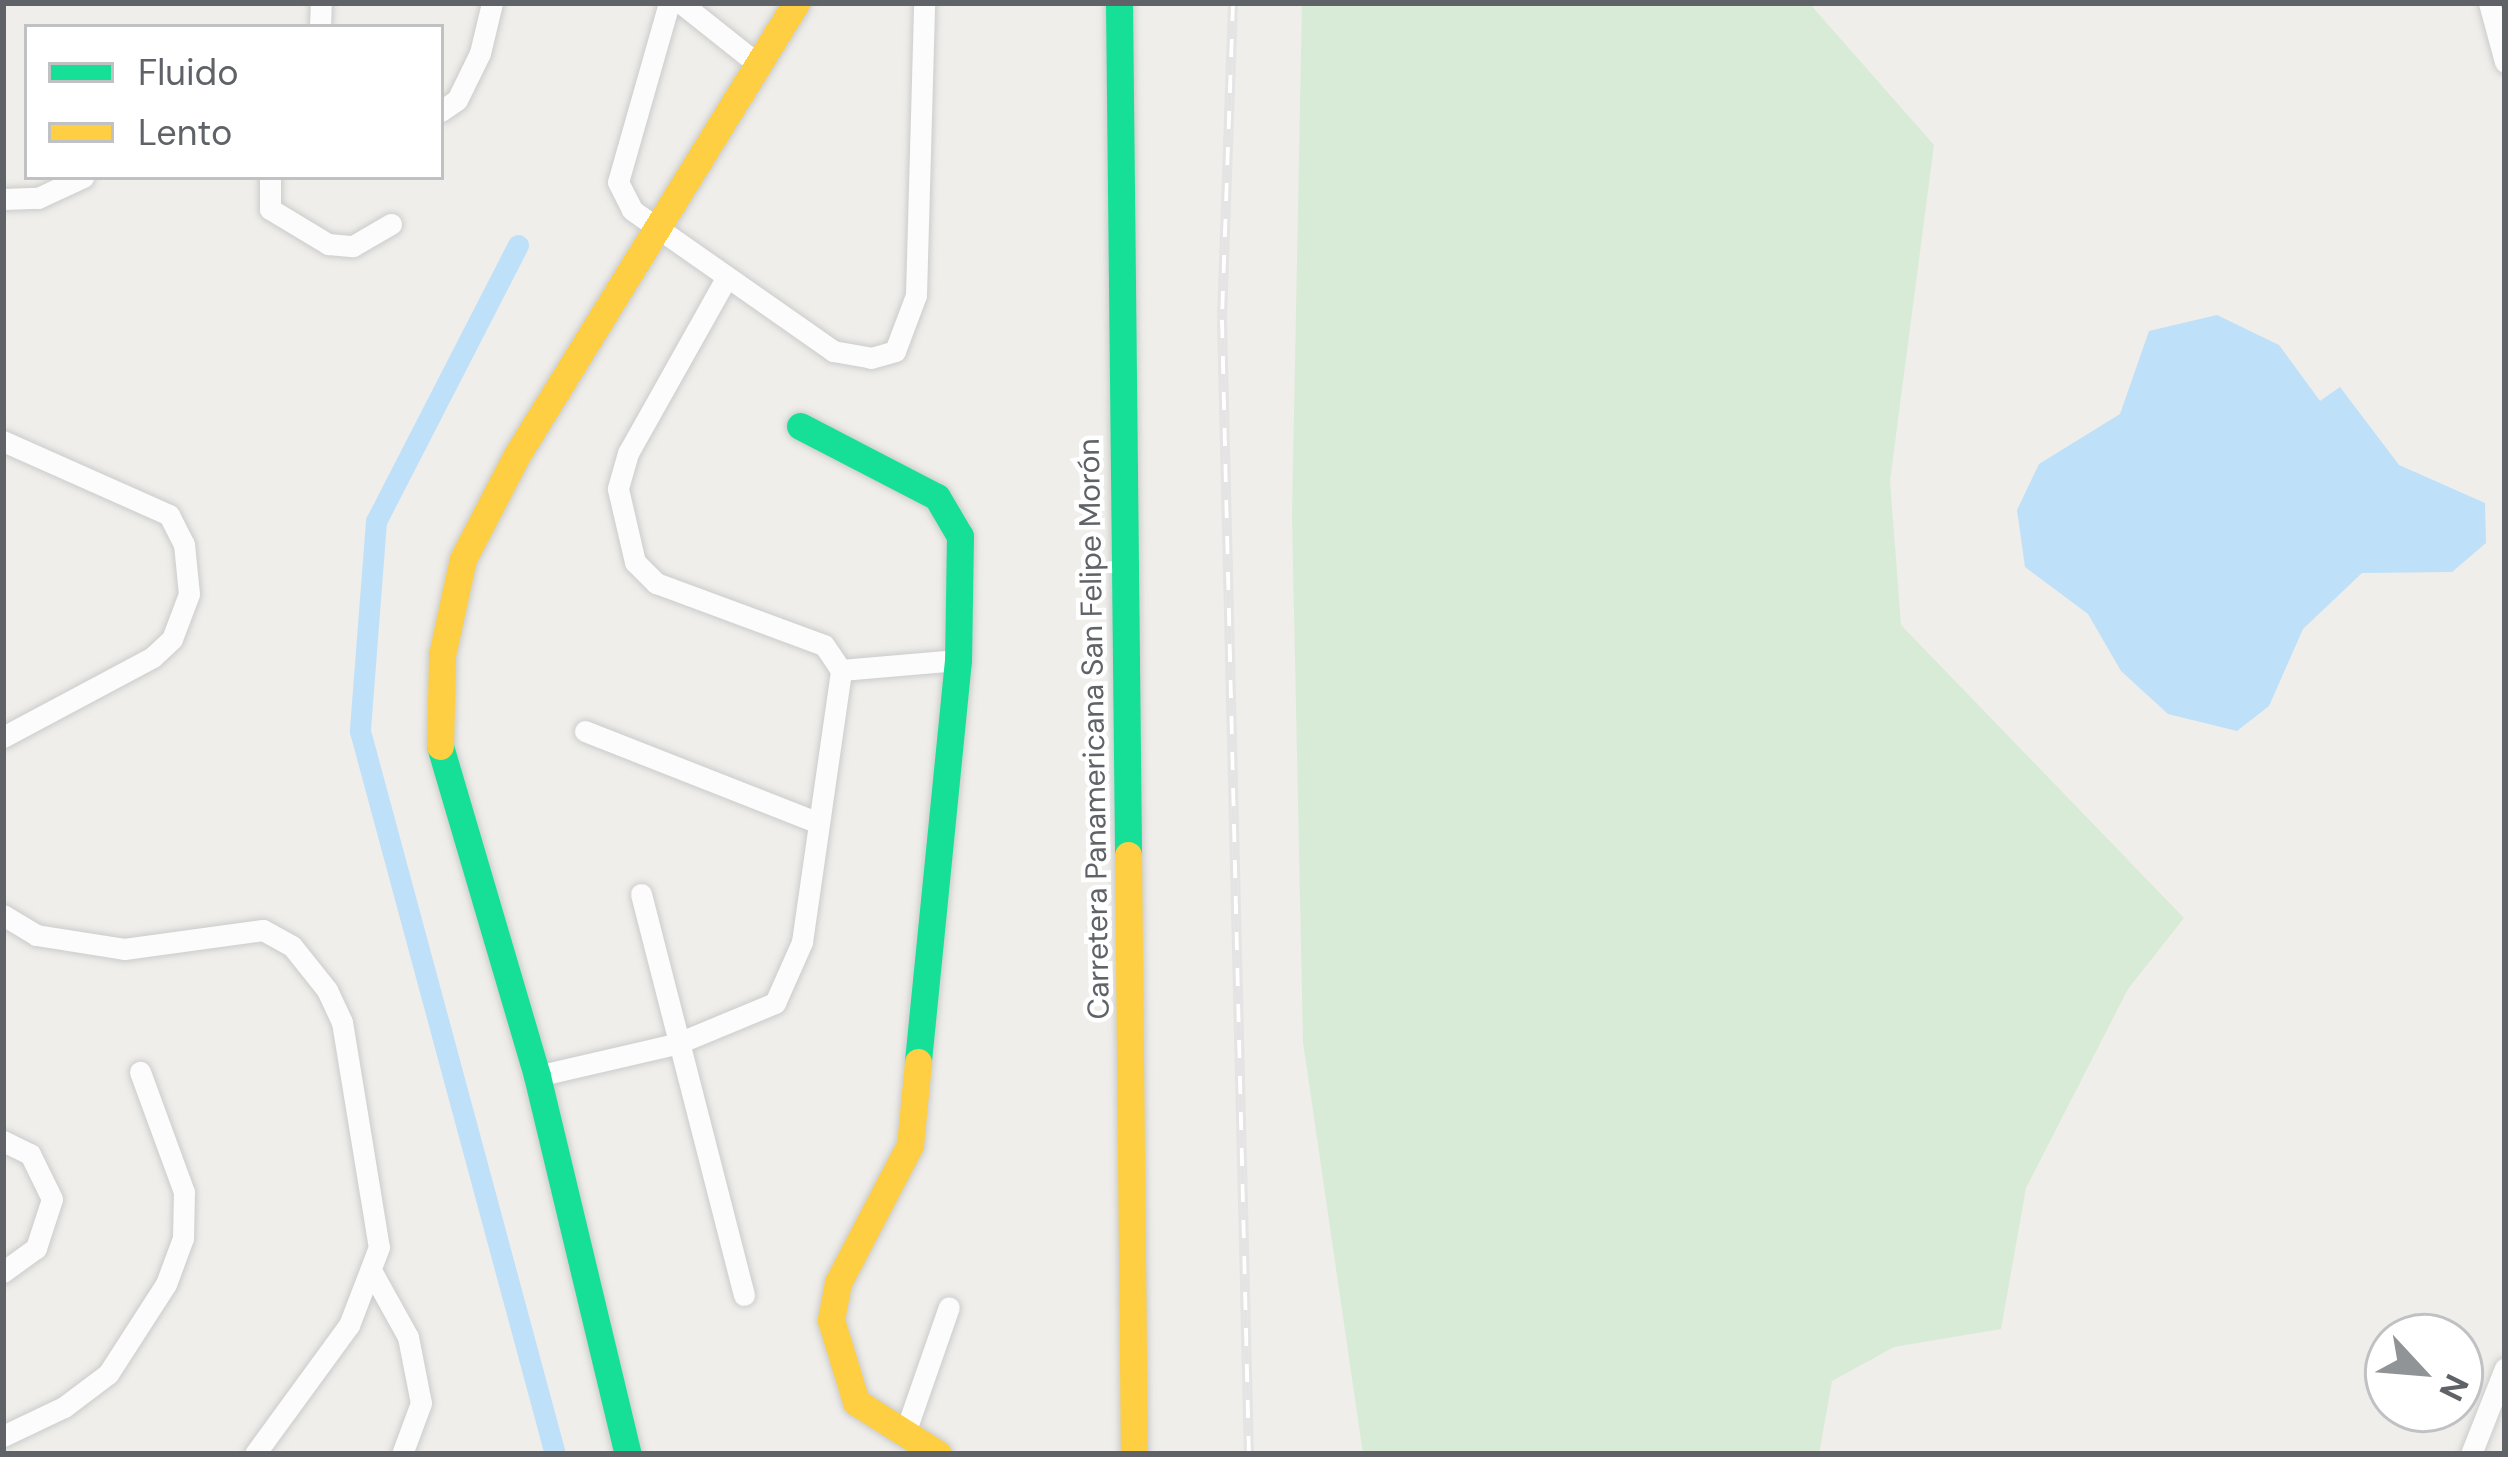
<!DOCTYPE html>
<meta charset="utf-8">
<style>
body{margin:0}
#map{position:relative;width:2508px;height:1457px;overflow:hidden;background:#efeeea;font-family:"DM Sans",sans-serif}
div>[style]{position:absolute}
.green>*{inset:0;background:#d8ebd6}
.water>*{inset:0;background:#bfe0f9}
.canal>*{height:21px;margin:-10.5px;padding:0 10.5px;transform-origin:10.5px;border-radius:10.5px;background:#bfe0f9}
.roads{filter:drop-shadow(0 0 3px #cbcccc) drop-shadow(0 0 3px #cbcccc)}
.street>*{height:21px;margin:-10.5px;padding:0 10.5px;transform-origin:10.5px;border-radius:10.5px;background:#fdfcfc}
.fast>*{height:27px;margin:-13.5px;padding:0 13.5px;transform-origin:13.5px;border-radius:13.5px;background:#16e098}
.slow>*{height:27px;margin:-13.5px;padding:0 13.5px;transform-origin:13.5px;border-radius:13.5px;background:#ffcf43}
.rail>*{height:10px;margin-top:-5px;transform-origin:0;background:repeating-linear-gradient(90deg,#fff 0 18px,#e4e4e4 0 36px);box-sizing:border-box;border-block:3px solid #e4e4e4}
span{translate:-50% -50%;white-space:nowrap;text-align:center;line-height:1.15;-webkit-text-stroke:9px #fff;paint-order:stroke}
.street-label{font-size:30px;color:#5f6368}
.frame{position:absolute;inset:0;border:6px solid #5f6368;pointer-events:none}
.legend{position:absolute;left:24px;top:24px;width:420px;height:156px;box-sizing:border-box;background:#fff;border:3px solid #bfc1c3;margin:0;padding:15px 21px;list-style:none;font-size:36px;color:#5f6368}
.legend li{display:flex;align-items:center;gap:24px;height:60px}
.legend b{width:60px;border:3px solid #bfc1c3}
.north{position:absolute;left:2364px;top:1313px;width:120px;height:120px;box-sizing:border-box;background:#fff;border:3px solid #bfc1c3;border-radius:50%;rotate:116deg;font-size:33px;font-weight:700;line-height:48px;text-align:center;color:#5f6368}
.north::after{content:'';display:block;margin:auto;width:42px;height:54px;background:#919496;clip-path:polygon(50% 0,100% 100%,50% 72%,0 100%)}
</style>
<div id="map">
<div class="green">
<div style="clip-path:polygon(1302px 3px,1809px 3px,1934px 145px,1890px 481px,1901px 625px,2184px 918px,2128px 989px,2026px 1188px,2001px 1329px,1894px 1347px,1832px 1381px,1819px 1454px,1363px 1454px,1303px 1042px,1292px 516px)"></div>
</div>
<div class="water">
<div style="clip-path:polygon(2217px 315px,2279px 345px,2320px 401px,2340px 387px,2399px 465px,2485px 503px,2486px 543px,2452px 572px,2362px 573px,2303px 629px,2269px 706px,2237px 731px,2168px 714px,2121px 671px,2088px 614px,2025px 567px,2017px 510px,2039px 464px,2120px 414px,2149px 331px)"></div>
</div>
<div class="canal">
<div style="left:518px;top:245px;width:310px;rotate:117.2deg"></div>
<div style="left:376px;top:521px;width:211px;rotate:94.4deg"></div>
<div style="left:360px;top:731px;width:749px;rotate:74.91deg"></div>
</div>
<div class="roads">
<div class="street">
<div style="left:669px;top:3px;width:186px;rotate:105.9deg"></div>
<div style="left:618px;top:182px;width:31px;rotate:63deg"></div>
<div style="left:632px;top:210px;width:246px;rotate:35deg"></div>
<div style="left:833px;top:351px;width:39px;rotate:10deg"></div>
<div style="left:871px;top:358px;width:25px;rotate:-16deg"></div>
<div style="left:895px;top:351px;width:60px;rotate:-69.4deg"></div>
<div style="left:916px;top:295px;width:292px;rotate:-88.4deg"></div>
<div style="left:681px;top:3px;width:100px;rotate:38.5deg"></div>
<div style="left:2489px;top:3px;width:61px;rotate:74.8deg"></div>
<div style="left:320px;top:27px;width:24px;rotate:-88deg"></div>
<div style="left:441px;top:111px;width:19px;rotate:-35deg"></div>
<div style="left:457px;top:100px;width:52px;rotate:-63.9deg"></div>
<div style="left:480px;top:53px;width:51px;rotate:-76.5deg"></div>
<div style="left:270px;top:177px;width:32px;rotate:90deg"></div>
<div style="left:270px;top:209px;width:68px;rotate:31.1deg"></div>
<div style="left:328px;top:244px;width:25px;rotate:5deg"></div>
<div style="left:353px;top:246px;width:44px;rotate:-30.1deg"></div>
<div style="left:3px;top:199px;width:35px;rotate:-2deg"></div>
<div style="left:38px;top:198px;width:50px;rotate:-25deg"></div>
<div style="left:724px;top:282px;width:196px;rotate:119.3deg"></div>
<div style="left:628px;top:453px;width:37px;rotate:106deg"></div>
<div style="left:618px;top:489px;width:75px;rotate:76.9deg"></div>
<div style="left:635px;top:562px;width:30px;rotate:45deg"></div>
<div style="left:656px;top:583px;width:179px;rotate:20.3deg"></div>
<div style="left:824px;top:645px;width:30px;rotate:56deg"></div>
<div style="left:841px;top:670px;width:117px;rotate:-4.9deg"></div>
<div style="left:3px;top:441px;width:182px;rotate:24deg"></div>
<div style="left:169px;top:515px;width:33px;rotate:63deg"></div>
<div style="left:184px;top:544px;width:50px;rotate:84.3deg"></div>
<div style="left:189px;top:594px;width:48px;rotate:110.7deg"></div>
<div style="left:172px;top:639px;width:26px;rotate:137deg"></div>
<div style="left:153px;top:657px;width:170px;rotate:151.9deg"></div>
<div style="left:585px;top:731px;width:251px;rotate:21.5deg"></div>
<div style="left:641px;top:894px;width:414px;rotate:75.6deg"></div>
<div style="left:3px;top:915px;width:39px;rotate:31deg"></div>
<div style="left:36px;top:935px;width:89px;rotate:9deg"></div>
<div style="left:124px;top:949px;width:140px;rotate:-7.8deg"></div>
<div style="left:263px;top:930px;width:33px;rotate:29deg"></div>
<div style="left:292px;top:946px;width:56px;rotate:51.5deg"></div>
<div style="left:327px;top:990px;width:35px;rotate:65deg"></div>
<div style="left:342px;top:1022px;width:228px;rotate:80.7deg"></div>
<div style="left:379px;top:1247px;width:84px;rotate:111deg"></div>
<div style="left:349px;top:1325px;width:160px;rotate:126.1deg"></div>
<div style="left:537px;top:1076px;width:143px;rotate:-13deg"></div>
<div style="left:676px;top:1044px;width:107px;rotate:-22.5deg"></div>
<div style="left:775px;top:1003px;width:67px;rotate:-66.1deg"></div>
<div style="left:802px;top:942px;width:275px;rotate:-81.8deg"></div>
<div style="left:3px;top:1141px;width:30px;rotate:26deg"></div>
<div style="left:30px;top:1154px;width:50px;rotate:63.9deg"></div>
<div style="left:52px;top:1199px;width:52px;rotate:108.1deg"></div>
<div style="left:36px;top:1248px;width:41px;rotate:144deg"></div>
<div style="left:372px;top:1272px;width:74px;rotate:61deg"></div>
<div style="left:408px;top:1337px;width:67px;rotate:78.9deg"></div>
<div style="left:421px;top:1403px;width:54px;rotate:110.4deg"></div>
<div style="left:905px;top:1433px;width:133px;rotate:-70.8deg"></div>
<div style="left:3px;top:1436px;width:68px;rotate:-25.4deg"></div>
<div style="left:64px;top:1407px;width:55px;rotate:-36.9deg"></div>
<div style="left:108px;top:1374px;width:107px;rotate:-57.2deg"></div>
<div style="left:166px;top:1284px;width:49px;rotate:-69.7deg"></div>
<div style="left:183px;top:1238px;width:46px;rotate:-88.8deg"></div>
<div style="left:184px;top:1192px;width:128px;rotate:-110.1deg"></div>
<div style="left:2471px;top:1454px;width:92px;rotate:-68.4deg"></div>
</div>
<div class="fast">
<div style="left:1119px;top:3px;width:852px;rotate:89.39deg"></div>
<div style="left:800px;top:426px;width:154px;rotate:27.4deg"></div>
<div style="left:937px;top:497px;width:45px;rotate:59.5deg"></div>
<div style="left:960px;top:536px;width:124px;rotate:90.9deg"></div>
<div style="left:958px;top:660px;width:404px;rotate:95.7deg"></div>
<div style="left:440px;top:746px;width:344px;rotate:73.6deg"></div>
<div style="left:537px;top:1076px;width:389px;rotate:76.5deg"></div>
</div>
<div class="slow">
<div style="left:440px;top:746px;width:91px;rotate:-88.7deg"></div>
<div style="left:442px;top:655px;width:98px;rotate:-77.7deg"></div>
<div style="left:463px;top:559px;width:117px;rotate:-62.6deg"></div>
<div style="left:517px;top:455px;width:531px;rotate:-58.31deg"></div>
<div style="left:1128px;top:855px;width:599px;rotate:89.43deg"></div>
<div style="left:918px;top:1062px;width:83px;rotate:95.5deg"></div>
<div style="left:910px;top:1145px;width:156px;rotate:117.6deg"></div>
<div style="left:838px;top:1283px;width:38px;rotate:101deg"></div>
<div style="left:831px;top:1320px;width:86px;rotate:73deg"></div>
<div style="left:856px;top:1402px;width:97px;rotate:32.4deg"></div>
</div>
</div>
<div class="rail">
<div style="left:1233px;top:3px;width:317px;rotate:92deg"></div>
<div style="left:1222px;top:320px;width:1134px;rotate:88.64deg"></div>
</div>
<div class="street-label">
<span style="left:1094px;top:729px;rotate:-91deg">Carretera Panamericana San Felipe Morón</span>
</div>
<div class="frame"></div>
<ul class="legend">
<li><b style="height:15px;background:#16e098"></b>Fluido</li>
<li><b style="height:15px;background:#ffcf43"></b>Lento</li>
</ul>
<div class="north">N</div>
</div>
